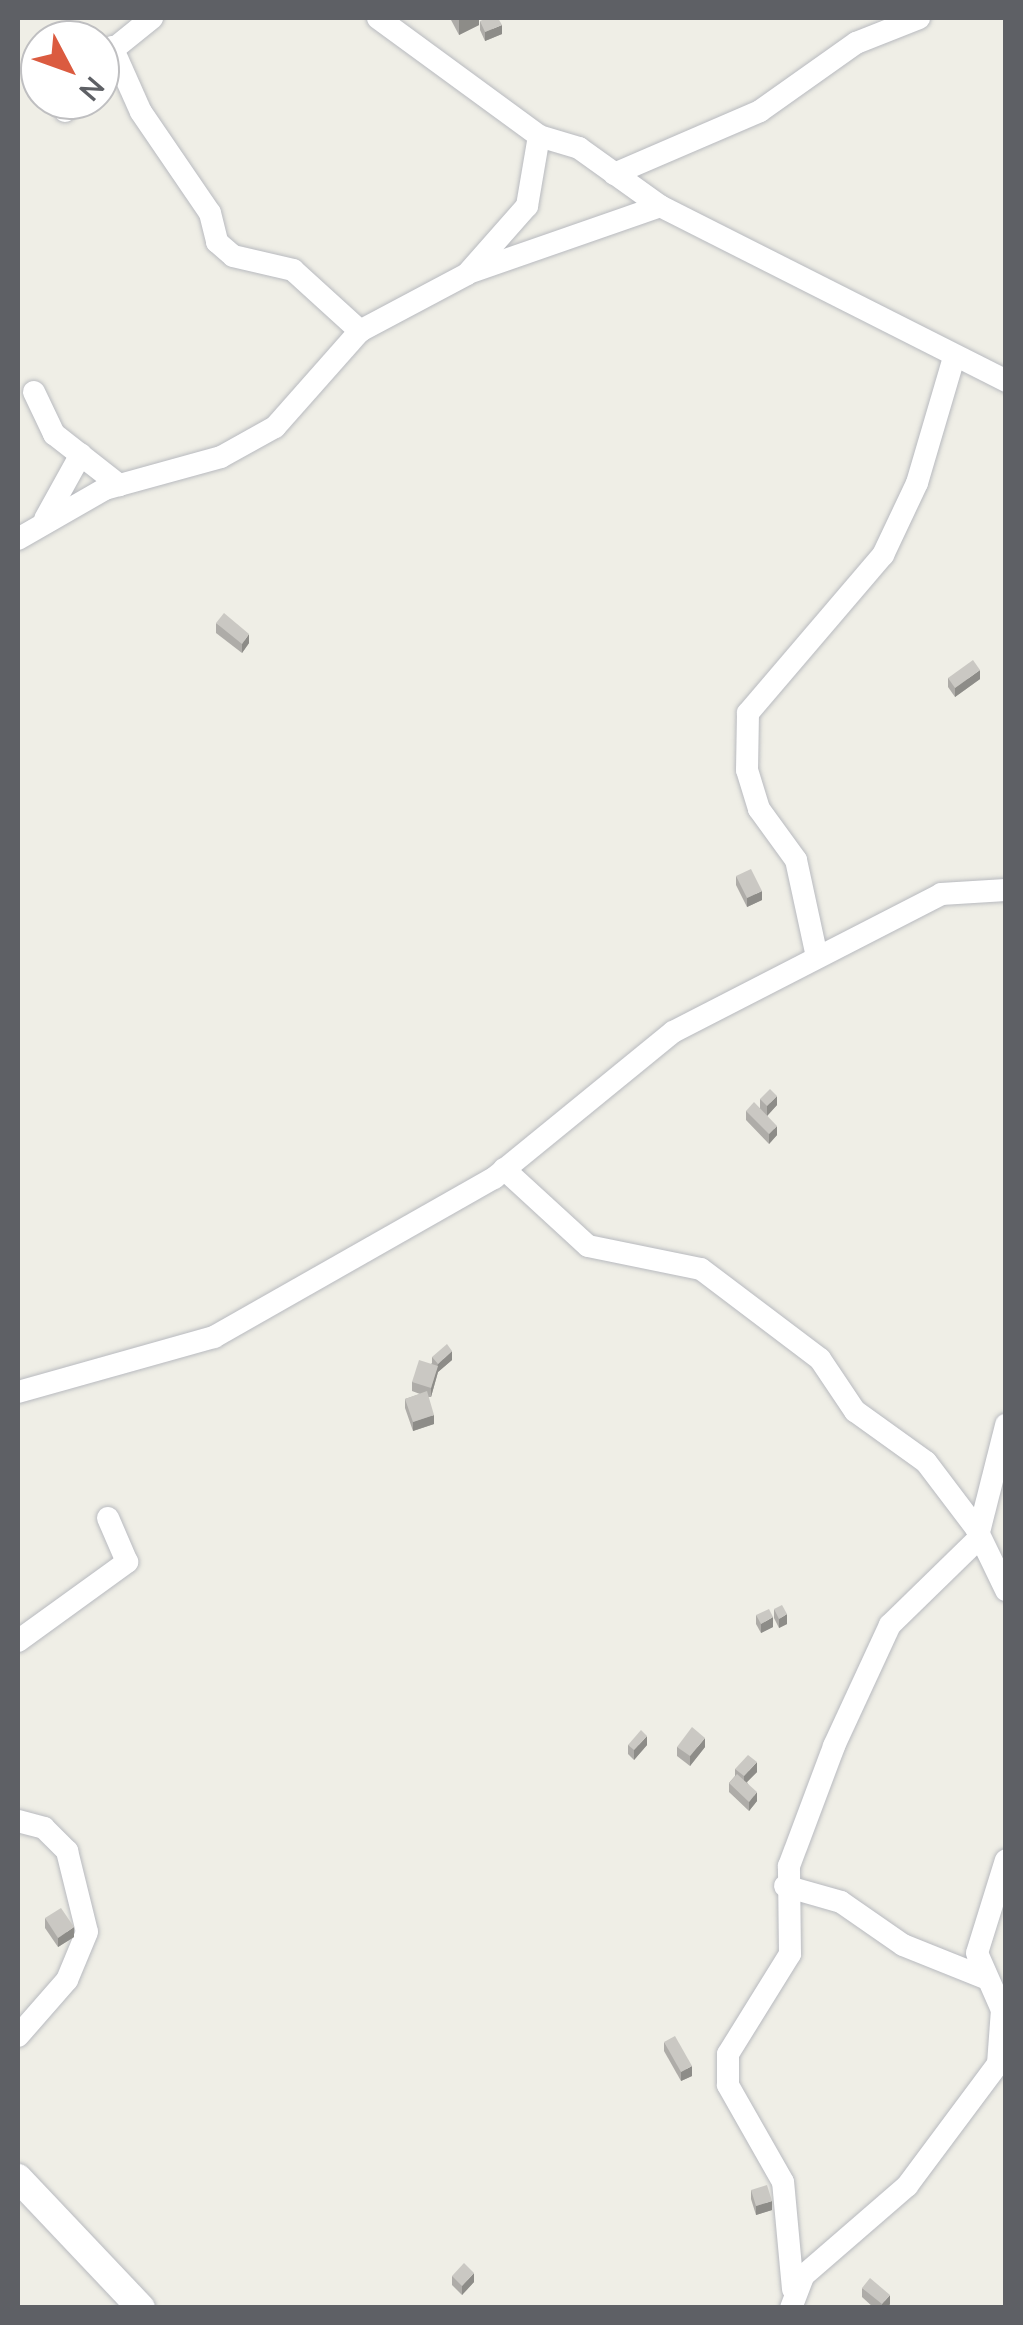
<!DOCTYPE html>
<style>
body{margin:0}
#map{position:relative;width:1023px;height:2325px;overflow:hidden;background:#efeee6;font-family:"Nunito Sans",sans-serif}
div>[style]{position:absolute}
.roads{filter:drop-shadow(0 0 2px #b8babf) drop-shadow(0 0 2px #b8babf)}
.minor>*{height:22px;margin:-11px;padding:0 11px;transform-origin:11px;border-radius:11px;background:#fff}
.tertiary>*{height:28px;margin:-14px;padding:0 14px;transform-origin:14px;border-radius:14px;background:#fff}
.wall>*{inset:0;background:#aeaca8}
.shaded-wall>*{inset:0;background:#8d8c88}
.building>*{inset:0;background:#cac8c3}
span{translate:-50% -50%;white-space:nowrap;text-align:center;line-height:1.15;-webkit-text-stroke:10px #fff;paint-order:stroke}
.frame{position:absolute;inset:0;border:20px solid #5e6065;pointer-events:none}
.north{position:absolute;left:20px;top:20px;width:100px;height:100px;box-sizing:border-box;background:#fff;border:2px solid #bfbfc1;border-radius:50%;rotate:131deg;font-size:28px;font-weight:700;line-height:40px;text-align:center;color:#5e6065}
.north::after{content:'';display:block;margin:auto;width:35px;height:45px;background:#db5b40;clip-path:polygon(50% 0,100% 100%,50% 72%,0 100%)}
</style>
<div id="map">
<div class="roads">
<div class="minor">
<div style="left:378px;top:18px;width:200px;rotate:36.2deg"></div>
<div style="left:539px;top:136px;width:42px;rotate:16.7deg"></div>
<div style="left:579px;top:148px;width:100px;rotate:35.6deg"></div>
<div style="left:660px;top:206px;width:388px;rotate:26.8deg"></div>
<div style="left:112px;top:47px;width:71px;rotate:66deg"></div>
<div style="left:141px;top:112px;width:122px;rotate:55.7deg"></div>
<div style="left:210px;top:213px;width:30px;rotate:76deg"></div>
<div style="left:217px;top:242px;width:21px;rotate:41deg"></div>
<div style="left:233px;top:256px;width:62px;rotate:13.1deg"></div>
<div style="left:293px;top:270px;width:91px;rotate:42.3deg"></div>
<div style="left:100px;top:60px;width:67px;rotate:-38.9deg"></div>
<div style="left:65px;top:111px;width:13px;rotate:-61deg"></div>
<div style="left:614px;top:174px;width:159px;rotate:-23.3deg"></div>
<div style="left:760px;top:111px;width:118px;rotate:-35.3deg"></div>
<div style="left:856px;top:43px;width:68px;rotate:-21.6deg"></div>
<div style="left:471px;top:272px;width:200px;rotate:-19.2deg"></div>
<div style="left:34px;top:392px;width:47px;rotate:64.5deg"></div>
<div style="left:54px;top:434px;width:83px;rotate:38.1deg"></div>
<div style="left:45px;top:519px;width:74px;rotate:-61deg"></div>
<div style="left:18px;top:539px;width:100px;rotate:-29.9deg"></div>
<div style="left:105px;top:489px;width:120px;rotate:-15.4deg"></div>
<div style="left:221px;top:457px;width:62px;rotate:-29.1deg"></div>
<div style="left:275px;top:427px;width:128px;rotate:-48.5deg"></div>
<div style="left:360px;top:331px;width:121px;rotate:-28deg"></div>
<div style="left:467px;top:274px;width:91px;rotate:-48.6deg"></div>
<div style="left:527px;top:206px;width:71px;rotate:-80.3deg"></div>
<div style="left:817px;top:957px;width:99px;rotate:-102.2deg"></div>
<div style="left:796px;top:860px;width:63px;rotate:-126deg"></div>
<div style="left:759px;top:809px;width:41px;rotate:-107.1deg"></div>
<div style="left:747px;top:770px;width:57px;rotate:-89deg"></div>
<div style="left:748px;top:713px;width:208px;rotate:-49.5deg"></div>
<div style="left:883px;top:555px;width:80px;rotate:-64.7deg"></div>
<div style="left:917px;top:483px;width:131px;rotate:-73.6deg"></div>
<div style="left:504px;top:1169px;width:114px;rotate:42.5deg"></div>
<div style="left:588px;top:1246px;width:115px;rotate:11.5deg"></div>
<div style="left:701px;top:1269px;width:149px;rotate:37.1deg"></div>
<div style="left:820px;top:1359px;width:63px;rotate:56.1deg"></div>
<div style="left:855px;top:1411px;width:87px;rotate:35.7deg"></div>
<div style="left:926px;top:1462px;width:83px;rotate:52.9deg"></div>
<div style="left:976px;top:1528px;width:69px;rotate:64.2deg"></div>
<div style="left:18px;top:1392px;width:204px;rotate:-15.7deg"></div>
<div style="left:214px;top:1337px;width:322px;rotate:-29.6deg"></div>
<div style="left:494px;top:1178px;width:231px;rotate:-39.2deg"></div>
<div style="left:673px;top:1032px;width:301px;rotate:-27.2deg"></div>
<div style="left:941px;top:894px;width:65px;rotate:-3.5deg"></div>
<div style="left:18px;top:1641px;width:135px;rotate:-35.9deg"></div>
<div style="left:127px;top:1562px;width:48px;rotate:-113.4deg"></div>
<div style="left:18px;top:1821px;width:27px;rotate:15deg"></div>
<div style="left:44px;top:1828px;width:33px;rotate:45deg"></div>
<div style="left:67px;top:1851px;width:83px;rotate:76.1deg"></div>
<div style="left:87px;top:1932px;width:52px;rotate:112.6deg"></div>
<div style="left:67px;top:1980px;width:74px;rotate:131.2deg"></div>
<div style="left:785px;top:1886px;width:58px;rotate:15.9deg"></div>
<div style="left:841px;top:1902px;width:75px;rotate:34.7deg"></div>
<div style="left:903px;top:1945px;width:88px;rotate:21.9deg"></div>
<div style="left:793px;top:2289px;width:107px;rotate:-95.3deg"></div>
<div style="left:783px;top:2182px;width:112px;rotate:-119.6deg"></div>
<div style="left:728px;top:2085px;width:31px;rotate:-90deg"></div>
<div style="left:728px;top:2054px;width:118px;rotate:-58.2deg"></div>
<div style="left:790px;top:1954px;width:88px;rotate:-90.7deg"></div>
<div style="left:789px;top:1866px;width:128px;rotate:-69.4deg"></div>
<div style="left:834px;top:1746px;width:133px;rotate:-65.2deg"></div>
<div style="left:890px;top:1625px;width:122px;rotate:-44.3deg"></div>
<div style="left:977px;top:1540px;width:119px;rotate:-75.8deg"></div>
<div style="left:791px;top:2308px;width:34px;rotate:-69deg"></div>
<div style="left:803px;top:2276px;width:138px;rotate:-40.9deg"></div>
<div style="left:907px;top:2186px;width:152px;rotate:-53.3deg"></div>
<div style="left:998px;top:2064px;width:54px;rotate:-85.8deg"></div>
<div style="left:1002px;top:2010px;width:62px;rotate:-113.7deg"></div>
<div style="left:977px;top:1953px;width:97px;rotate:-72.7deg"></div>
</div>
<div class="tertiary">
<div style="left:18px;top:2178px;width:179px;rotate:46.6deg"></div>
</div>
</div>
<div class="wall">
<div style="clip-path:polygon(450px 18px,479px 18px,479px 25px,459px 35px)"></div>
<div style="clip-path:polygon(480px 21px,502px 34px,485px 41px,480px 30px)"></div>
<div style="clip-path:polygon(216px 623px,249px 643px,242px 653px,216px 633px)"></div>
<div style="clip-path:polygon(948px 678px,980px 679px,955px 697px,948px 687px)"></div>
<div style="clip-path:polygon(736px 876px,762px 900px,747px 907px,736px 885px)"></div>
<div style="clip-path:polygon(760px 1099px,777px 1105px,767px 1116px,777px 1135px,769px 1144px,746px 1120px,746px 1111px,760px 1108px)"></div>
<div style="clip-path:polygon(432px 1357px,452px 1360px,438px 1372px,431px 1397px,428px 1397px,434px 1424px,413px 1431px,405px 1408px,405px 1399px,420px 1394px,412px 1391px,412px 1382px,432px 1363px)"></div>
<div style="clip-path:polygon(774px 1609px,787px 1624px,779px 1628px,774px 1618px)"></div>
<div style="clip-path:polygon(756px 1615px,773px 1627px,761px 1633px,756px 1624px)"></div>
<div style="clip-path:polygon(628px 1745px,647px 1745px,634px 1760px,628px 1754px)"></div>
<div style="clip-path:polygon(677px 1747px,705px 1747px,690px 1766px,677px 1756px)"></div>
<div style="clip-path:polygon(735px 1769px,757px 1772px,747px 1782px,757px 1801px,749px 1811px,729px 1792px,729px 1783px,735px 1776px)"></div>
<div style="clip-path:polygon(45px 1918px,74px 1937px,58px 1947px,45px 1928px)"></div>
<div style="clip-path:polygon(664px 2042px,692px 2076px,681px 2081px,664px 2051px)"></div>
<div style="clip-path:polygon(751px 2190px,772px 2210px,756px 2215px,751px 2199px)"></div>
<div style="clip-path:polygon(452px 2276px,474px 2282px,462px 2295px,452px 2285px)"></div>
<div style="clip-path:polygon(862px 2288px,890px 2304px,887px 2308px,874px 2308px,862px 2297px)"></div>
</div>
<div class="shaded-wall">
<div style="clip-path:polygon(459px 18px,479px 18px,479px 25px,459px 35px)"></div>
<div style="clip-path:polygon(502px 25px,502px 34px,485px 41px,485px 32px)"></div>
<div style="clip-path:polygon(249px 634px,249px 643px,242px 653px,242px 644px)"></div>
<div style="clip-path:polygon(980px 670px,980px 679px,955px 697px,955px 688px)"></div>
<div style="clip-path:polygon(762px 891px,762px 900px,747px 907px,747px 898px)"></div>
<div style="clip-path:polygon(777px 1096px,777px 1105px,767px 1116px,767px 1106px)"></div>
<div style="clip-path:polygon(777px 1126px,777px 1135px,769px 1144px,769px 1134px)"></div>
<div style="clip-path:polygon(452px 1351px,452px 1360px,438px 1372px,431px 1397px,431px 1388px,438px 1364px)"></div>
<div style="clip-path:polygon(434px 1415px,434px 1424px,413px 1431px,413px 1422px)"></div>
<div style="clip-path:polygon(787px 1614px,787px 1624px,779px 1628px,779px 1619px)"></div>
<div style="clip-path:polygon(773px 1617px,773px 1627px,761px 1633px,761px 1624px)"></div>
<div style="clip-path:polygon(647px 1736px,647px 1745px,634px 1760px,634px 1750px)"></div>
<div style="clip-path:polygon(705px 1738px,705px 1747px,690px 1766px,690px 1756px)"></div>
<div style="clip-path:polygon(757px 1762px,757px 1772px,744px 1785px,744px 1776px)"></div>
<div style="clip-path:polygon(757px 1792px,757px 1801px,749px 1811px,749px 1802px)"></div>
<div style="clip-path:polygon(74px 1927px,74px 1937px,58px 1947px,58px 1938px)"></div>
<div style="clip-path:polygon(692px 2066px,692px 2076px,681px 2081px,681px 2072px)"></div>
<div style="clip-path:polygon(772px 2201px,772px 2210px,756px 2215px,756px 2206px)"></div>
<div style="clip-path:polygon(474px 2273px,474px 2282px,462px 2295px,462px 2286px)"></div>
<div style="clip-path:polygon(890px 2295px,890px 2304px,887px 2308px,882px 2308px,882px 2304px)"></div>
</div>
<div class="building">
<div style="clip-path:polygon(487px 18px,498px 18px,502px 25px,485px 32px,480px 21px)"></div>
<div style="clip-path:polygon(224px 613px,249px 634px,242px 644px,216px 623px)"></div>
<div style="clip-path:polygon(973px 660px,980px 670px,955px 688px,948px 678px)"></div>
<div style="clip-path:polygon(751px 869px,762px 891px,747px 898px,736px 876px)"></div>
<div style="clip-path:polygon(770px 1089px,777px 1096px,767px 1106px,760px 1099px)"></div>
<div style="clip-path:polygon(754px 1102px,777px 1126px,769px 1134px,746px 1111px)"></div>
<div style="clip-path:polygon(447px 1344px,452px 1351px,438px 1364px,432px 1357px)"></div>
<div style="clip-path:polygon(419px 1360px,438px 1366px,431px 1388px,412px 1382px)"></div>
<div style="clip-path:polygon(427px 1391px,434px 1415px,413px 1422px,405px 1399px)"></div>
<div style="clip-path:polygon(782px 1605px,787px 1614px,779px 1619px,774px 1609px)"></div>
<div style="clip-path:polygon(769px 1609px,773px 1617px,761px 1624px,756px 1615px)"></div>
<div style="clip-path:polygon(692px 1727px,705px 1738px,690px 1756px,677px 1747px)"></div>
<div style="clip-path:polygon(641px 1730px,647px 1736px,634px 1750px,628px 1745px)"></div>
<div style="clip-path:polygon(748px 1755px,757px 1762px,744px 1776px,735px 1769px)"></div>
<div style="clip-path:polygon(737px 1774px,757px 1792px,749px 1802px,729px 1783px)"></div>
<div style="clip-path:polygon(61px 1908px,74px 1927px,58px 1938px,45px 1918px)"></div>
<div style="clip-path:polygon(675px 2036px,692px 2066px,681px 2072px,664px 2042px)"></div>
<div style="clip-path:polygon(767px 2185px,772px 2201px,756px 2206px,751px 2190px)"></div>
<div style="clip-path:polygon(464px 2263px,474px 2273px,462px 2286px,452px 2276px)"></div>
<div style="clip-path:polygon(870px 2278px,890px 2295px,882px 2304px,862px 2288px)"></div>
</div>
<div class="frame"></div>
<div class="north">N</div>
</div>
